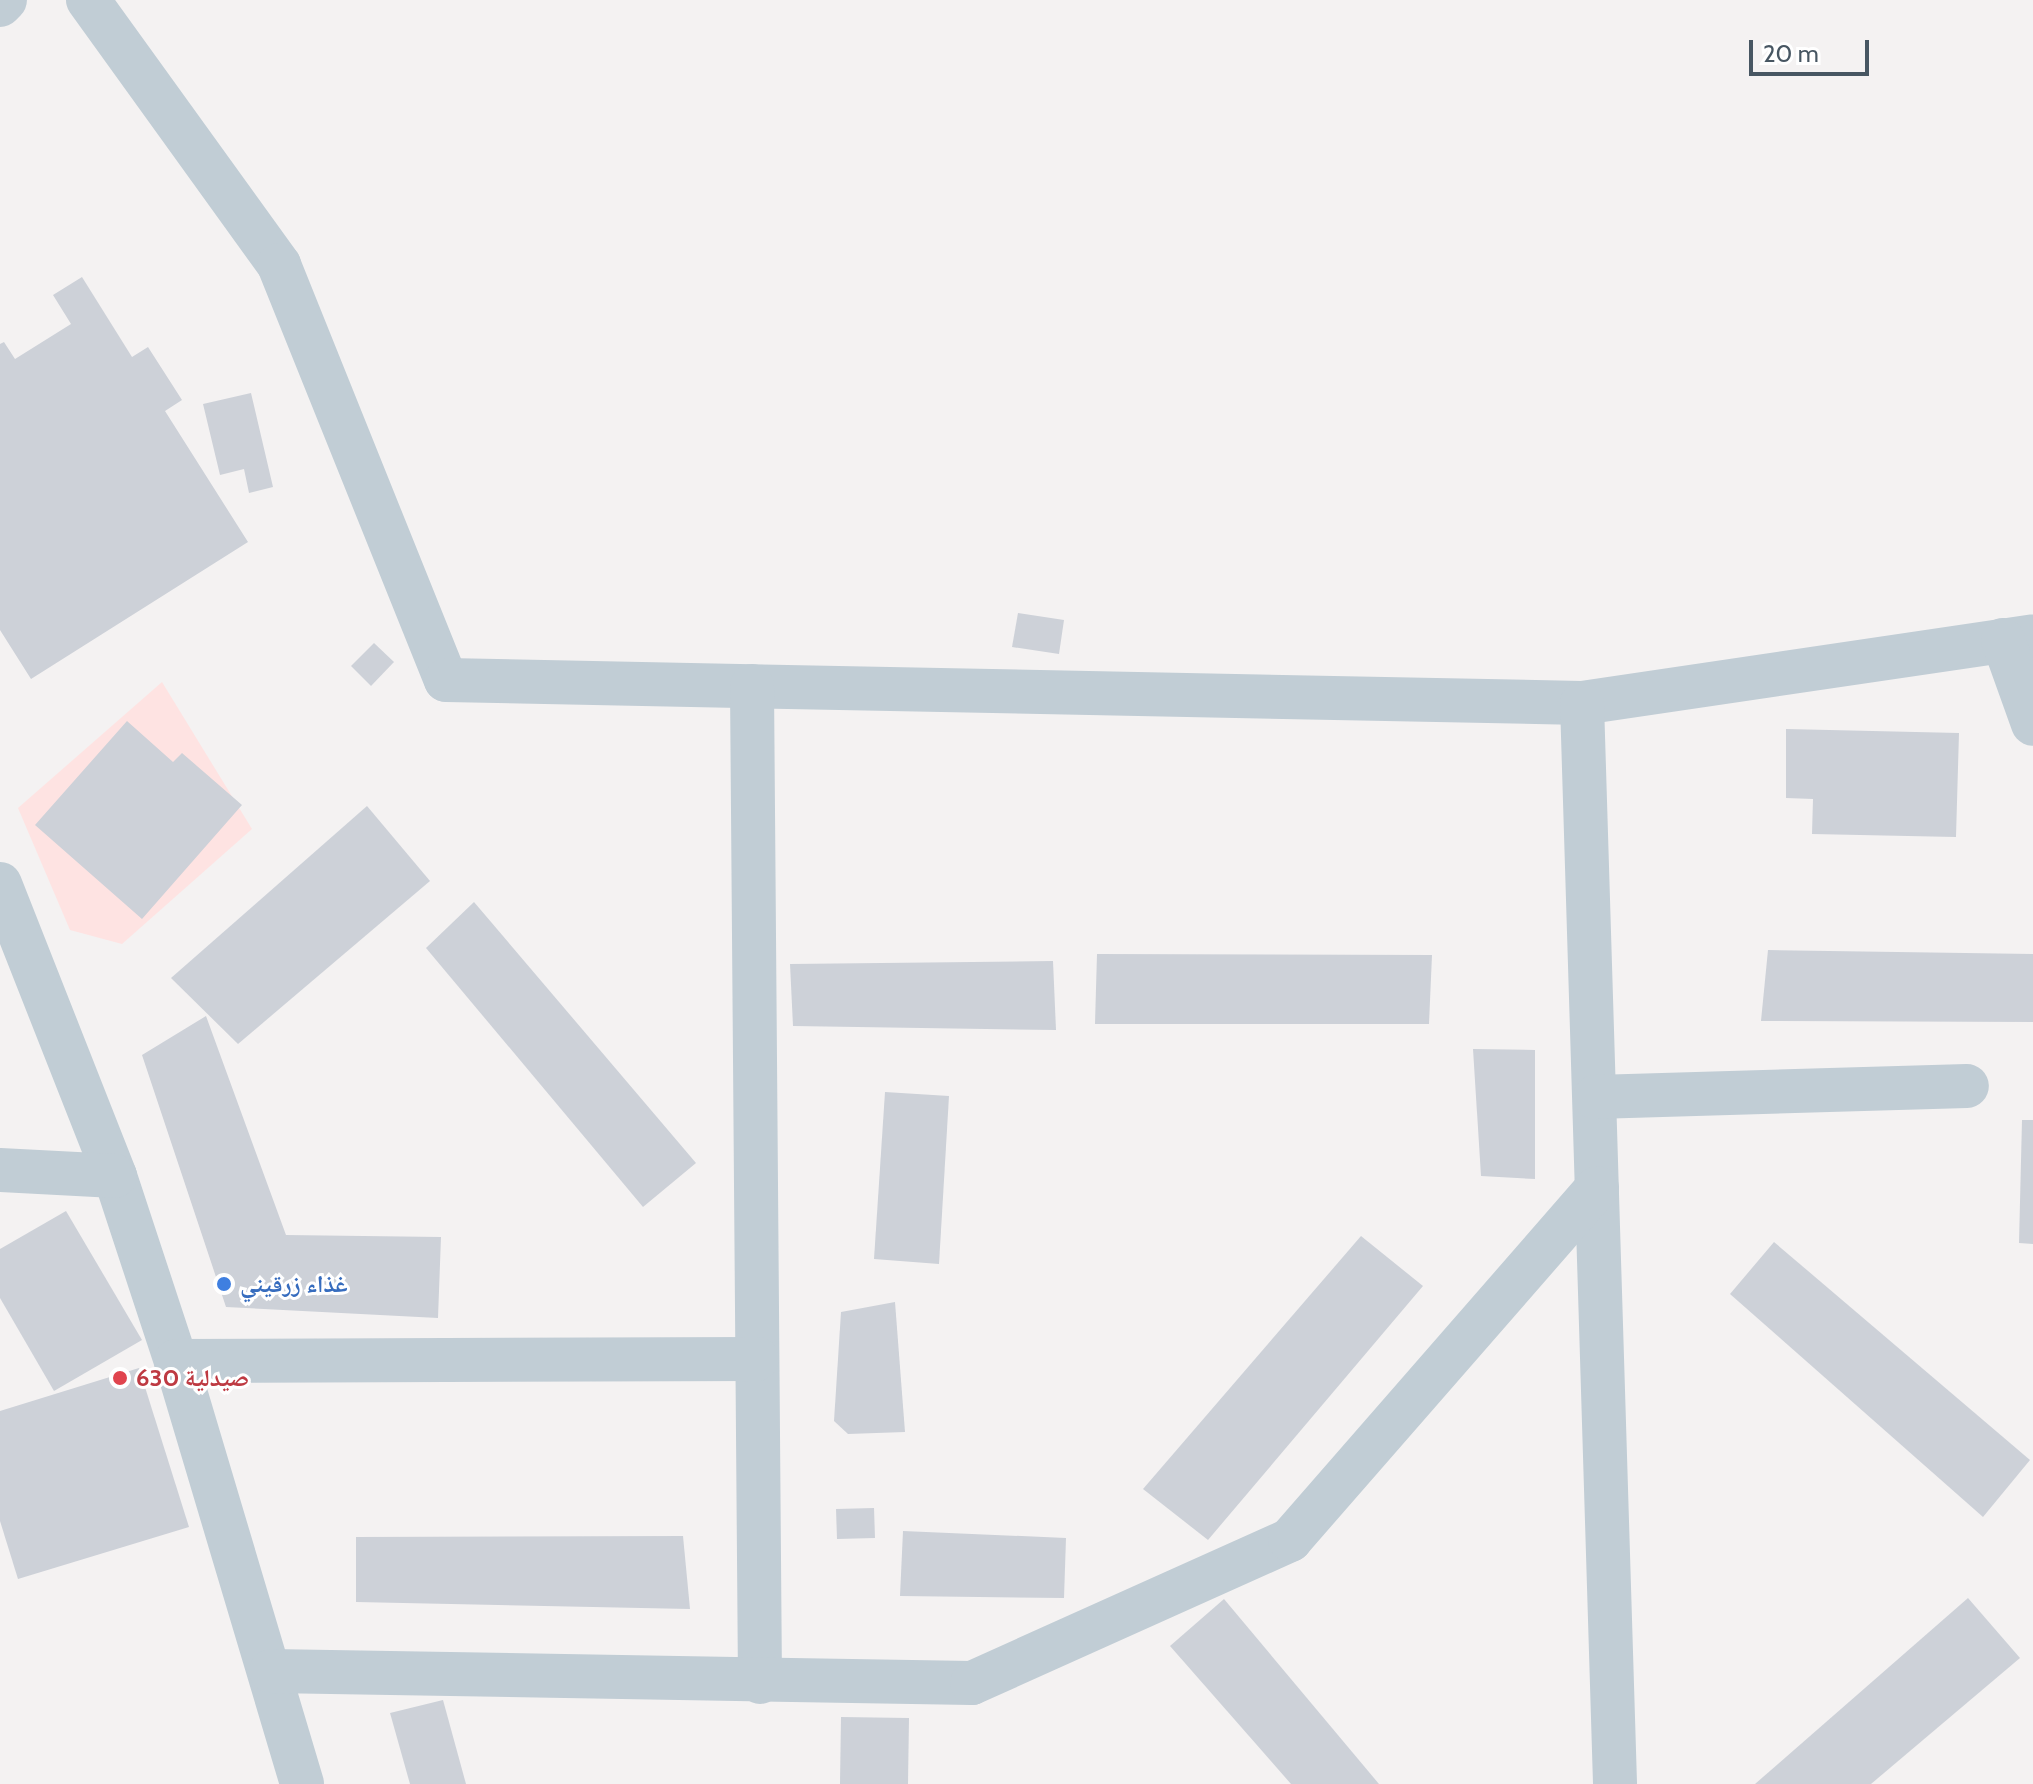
<!DOCTYPE html>
<meta charset="utf-8">
<style>
body{margin:0}
#map{position:relative;width:2033px;height:1784px;overflow:hidden;background:#f4f2f2;font-family:Cabin,"Noto Naskh Arabic",sans-serif}
div>[style]{position:absolute}
.medical>*{inset:0;background:#fee3e2}
.building>*{inset:0;background:#cdd1d8}
.minor>*{height:44px;margin:-22px;padding:0 22px;transform-origin:22px;border-radius:22px;background:#c1cdd5}
.dots>*{width:22px;height:22px;translate:-50% -50%;box-sizing:border-box;border:4px solid #fff;border-radius:50%}
span{translate:-50% -50%;white-space:nowrap;text-align:center;line-height:1.15;-webkit-text-stroke:6px #fff;paint-order:stroke}
.shop-label{font-size:24px;color:#366cbe;font-weight:700}
.left{translate:0 -50%;text-align:left}
.health-label{font-size:24px;color:#be3a42;font-weight:700}
.scale{position:absolute;left:1749px;top:40px;width:120px;height:36px;box-sizing:border-box;border:4px solid #475662;border-top:0;padding-left:10px;font-size:24px;line-height:28px;white-space:nowrap;color:#475662;-webkit-text-stroke:6px #fff;paint-order:stroke}
</style>
<div id="map">
<div class="medical">
<div style="clip-path:polygon(162px 682px,252px 829px,122px 944px,70px 930px,18px 808px)"></div>
</div>
<div class="building">
<div style="clip-path:polygon(82px 277px,132px 357px,148px 347px,182px 400px,165px 411px,248px 542px,31px 679px,0 630px,0 344px,4px 342px,15px 359px,71px 324px,53px 295px)"></div>
<div style="clip-path:polygon(251px 393px,273px 487px,249px 493px,244px 469px,220px 475px,203px 404px)"></div>
<div style="clip-path:polygon(1018px 613px,1064px 620px,1059px 654px,1012px 647px)"></div>
<div style="clip-path:polygon(374px 643px,394px 662px,371px 686px,351px 666px)"></div>
<div style="clip-path:polygon(127px 721px,173px 762px,182px 753px,242px 805px,142px 919px,35px 825px)"></div>
<div style="clip-path:polygon(1786px 729px,1959px 733px,1956px 837px,1812px 834px,1813px 799px,1786px 798px)"></div>
<div style="clip-path:polygon(367px 806px,430px 881px,238px 1044px,171px 978px)"></div>
<div style="clip-path:polygon(474px 902px,696px 1163px,643px 1207px,426px 948px)"></div>
<div style="clip-path:polygon(1768px 950px,2033px 954px,2033px 1022px,1761px 1021px)"></div>
<div style="clip-path:polygon(1097px 954px,1432px 955px,1429px 1024px,1095px 1024px)"></div>
<div style="clip-path:polygon(1053px 961px,1056px 1030px,793px 1026px,790px 964px)"></div>
<div style="clip-path:polygon(206px 1016px,286px 1235px,441px 1237px,438px 1318px,226px 1307px,142px 1055px)"></div>
<div style="clip-path:polygon(1473px 1049px,1535px 1050px,1535px 1179px,1481px 1176px)"></div>
<div style="clip-path:polygon(885px 1092px,949px 1096px,939px 1264px,874px 1259px)"></div>
<div style="clip-path:polygon(2022px 1120px,2033px 1120px,2033px 1244px,2019px 1243px)"></div>
<div style="clip-path:polygon(66px 1211px,142px 1340px,54px 1391px,0 1298px,0 1249px)"></div>
<div style="clip-path:polygon(1361px 1236px,1423px 1286px,1208px 1540px,1143px 1489px)"></div>
<div style="clip-path:polygon(1774px 1242px,2030px 1460px,1983px 1517px,1730px 1294px)"></div>
<div style="clip-path:polygon(895px 1302px,905px 1432px,848px 1434px,834px 1421px,841px 1312px)"></div>
<div style="clip-path:polygon(139px 1368px,189px 1527px,18px 1579px,0 1521px,0 1411px)"></div>
<div style="clip-path:polygon(874px 1508px,875px 1538px,837px 1539px,836px 1509px)"></div>
<div style="clip-path:polygon(903px 1531px,1066px 1538px,1064px 1598px,900px 1596px)"></div>
<div style="clip-path:polygon(683px 1536px,690px 1609px,356px 1602px,356px 1537px)"></div>
<div style="clip-path:polygon(1968px 1598px,2020px 1658px,1871px 1784px,1755px 1784px)"></div>
<div style="clip-path:polygon(1224px 1599px,1379px 1784px,1291px 1784px,1170px 1646px)"></div>
<div style="clip-path:polygon(443px 1700px,466px 1784px,410px 1784px,390px 1713px)"></div>
<div style="clip-path:polygon(841px 1717px,909px 1718px,908px 1784px,840px 1784px)"></div>
</div>
<div class="minor">
<div style="left:88px;top:0;width:327px;rotate:54.2deg"></div>
<div style="left:279px;top:265px;width:447px;rotate:68.1deg"></div>
<div style="left:446px;top:680px;width:1136px;rotate:1.16deg"></div>
<div style="left:1582px;top:703px;width:456px;rotate:-8.4deg"></div>
<div style="left:0;top:5px;width:7px;rotate:-45deg"></div>
<div style="left:2003px;top:640px;width:89px;rotate:70.3deg"></div>
<div style="left:752px;top:686px;width:996px;rotate:89.54deg"></div>
<div style="left:1582px;top:703px;width:1082px;rotate:88.25deg"></div>
<div style="left:0;top:884px;width:314px;rotate:68.5deg"></div>
<div style="left:115px;top:1176px;width:195px;rotate:71.8deg"></div>
<div style="left:176px;top:1361px;width:441px;rotate:73.4deg"></div>
<div style="left:1595px;top:1097px;width:372px;rotate:-1.7deg"></div>
<div style="left:0;top:1170px;width:115px;rotate:3deg"></div>
<div style="left:176px;top:1361px;width:581px;rotate:-0.2deg"></div>
<div style="left:271px;top:1671px;width:701px;rotate:0.98deg"></div>
<div style="left:972px;top:1683px;width:349px;rotate:-24.2deg"></div>
<div style="left:1290px;top:1540px;width:467px;rotate:-48.9deg"></div>
</div>
<div class="dots">
<div style="left:224px;top:1284px;background:#3f7fe0"></div>
<div style="left:120px;top:1378px;background:#e0444e"></div>
</div>
<div class="shop-label">
<span class="left" style="left:240px;top:1284px">غذاء زرقيني</span>
</div>
<div class="health-label">
<span class="left" style="left:136px;top:1378px">صيدلية 630</span>
</div>
<div class="scale">20 m</div>
</div>
